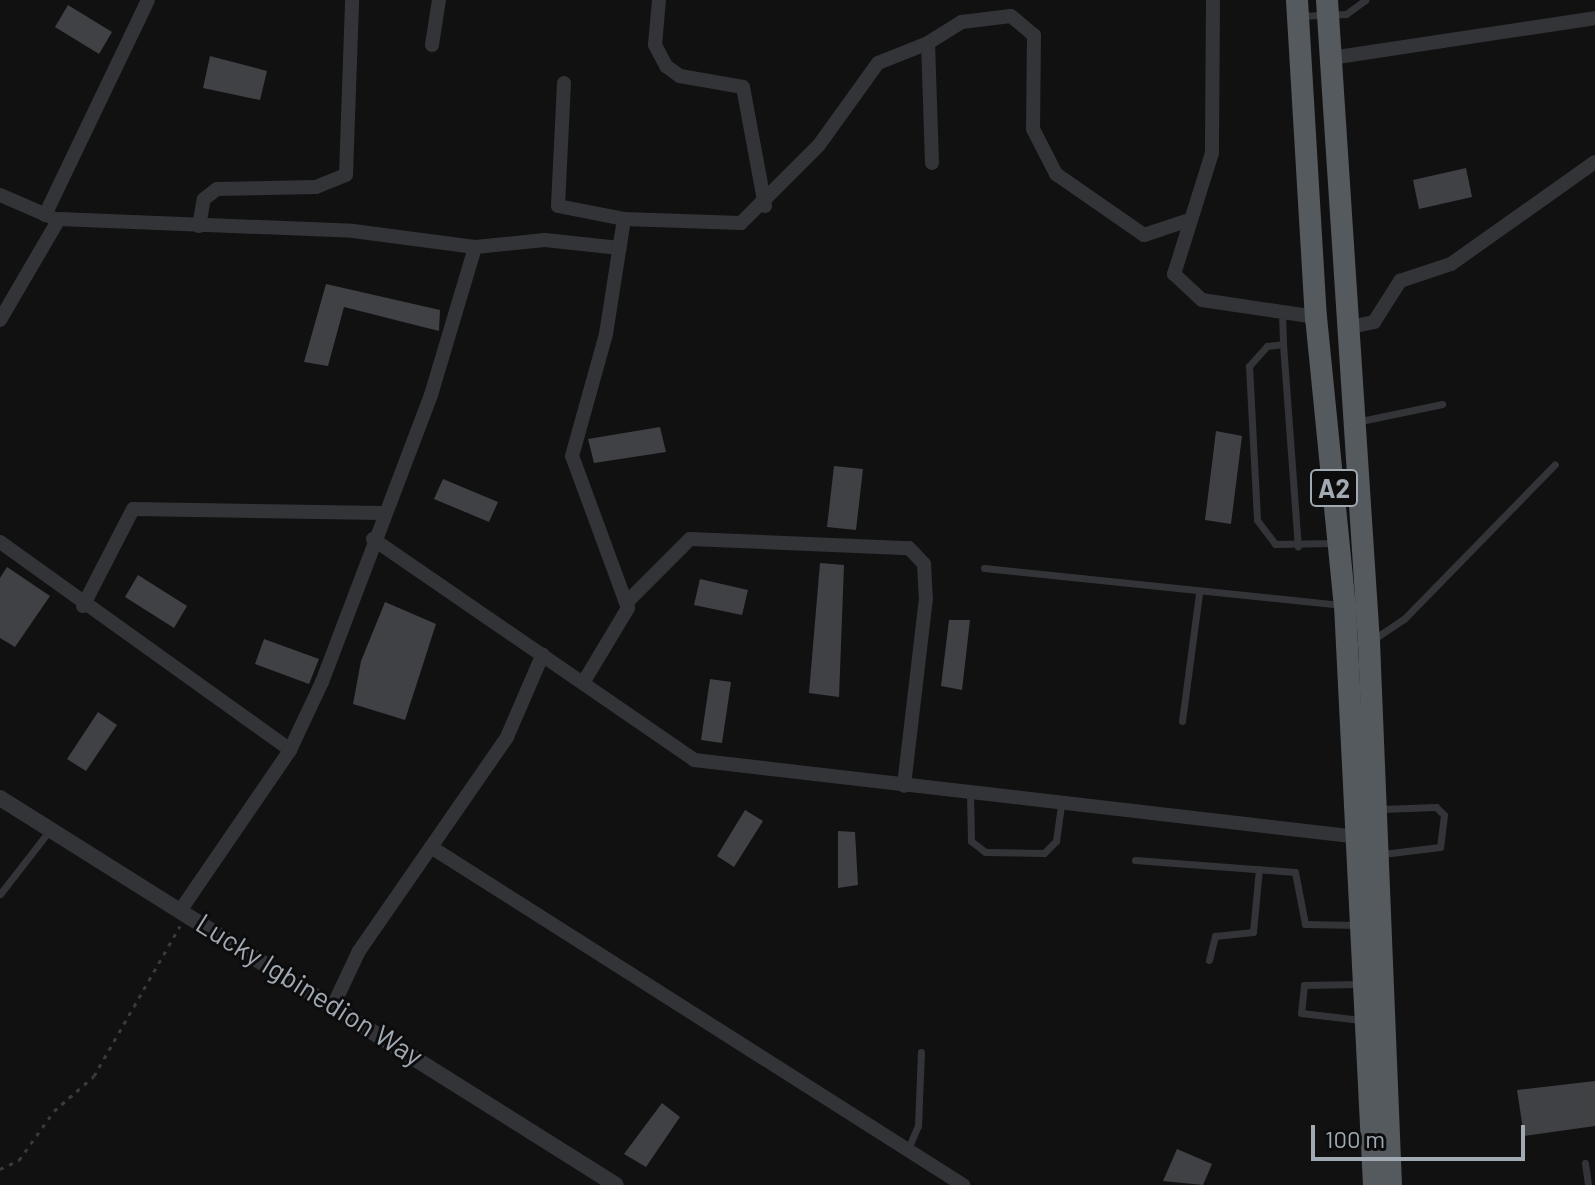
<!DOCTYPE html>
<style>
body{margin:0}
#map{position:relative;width:1595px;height:1185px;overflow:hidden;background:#111112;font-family:Barlow,sans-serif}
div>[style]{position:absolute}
.building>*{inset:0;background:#404145}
.path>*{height:3px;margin-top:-1.5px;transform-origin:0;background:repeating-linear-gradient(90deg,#383b3e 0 4px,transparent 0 10px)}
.service>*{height:7px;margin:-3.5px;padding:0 3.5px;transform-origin:3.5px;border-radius:3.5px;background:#323437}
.minor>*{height:14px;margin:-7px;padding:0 7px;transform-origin:7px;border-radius:7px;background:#323437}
.tertiary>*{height:16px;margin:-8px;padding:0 8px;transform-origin:8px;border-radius:8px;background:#323437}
.trunk>*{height:22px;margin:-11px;padding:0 11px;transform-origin:11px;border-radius:11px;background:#555a5f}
span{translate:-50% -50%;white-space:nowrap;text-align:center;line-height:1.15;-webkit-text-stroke:6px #0c0c0d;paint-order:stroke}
.shield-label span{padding:2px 6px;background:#0c0c0d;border:2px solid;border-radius:6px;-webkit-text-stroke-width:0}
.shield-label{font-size:26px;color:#a1aab3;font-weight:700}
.street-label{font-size:28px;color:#a1aab3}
.scale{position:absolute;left:1311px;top:1125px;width:214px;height:36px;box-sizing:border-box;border:4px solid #a1aab3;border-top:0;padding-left:10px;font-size:24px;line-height:28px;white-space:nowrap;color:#a1aab3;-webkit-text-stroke:6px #0c0c0d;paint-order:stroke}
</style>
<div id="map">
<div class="building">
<div style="clip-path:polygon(68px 5px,112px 32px,99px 54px,55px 27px)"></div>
<div style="clip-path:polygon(210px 56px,267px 71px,260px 100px,203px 88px)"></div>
<div style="clip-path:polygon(1466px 168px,1472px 197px,1419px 209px,1413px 180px)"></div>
<div style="clip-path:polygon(326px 284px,440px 310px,439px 331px,344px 307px,328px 366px,304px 362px)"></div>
<div style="clip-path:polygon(660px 427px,666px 452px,594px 463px,588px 439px)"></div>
<div style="clip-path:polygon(1216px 431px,1242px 436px,1231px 524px,1205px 520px)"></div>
<div style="clip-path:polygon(834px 466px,863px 469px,856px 530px,827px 527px)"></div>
<div style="clip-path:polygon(443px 479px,498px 502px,489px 522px,434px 499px)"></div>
<div style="clip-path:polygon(820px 563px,844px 565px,839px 697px,809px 693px)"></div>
<div style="clip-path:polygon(7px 567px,50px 596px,15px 647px,0 638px,0 578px)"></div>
<div style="clip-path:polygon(138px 575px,187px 606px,174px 628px,125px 597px)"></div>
<div style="clip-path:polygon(700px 579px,748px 590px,742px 615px,694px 605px)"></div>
<div style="clip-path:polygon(385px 602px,436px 624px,405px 720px,353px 704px,361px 661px)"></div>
<div style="clip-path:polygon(949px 620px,970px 620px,962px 690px,941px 686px)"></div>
<div style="clip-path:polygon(264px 639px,319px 659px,309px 684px,255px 664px)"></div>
<div style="clip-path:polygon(710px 679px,731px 682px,722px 743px,701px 740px)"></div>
<div style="clip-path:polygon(98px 712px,117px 725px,86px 771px,67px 759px)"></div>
<div style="clip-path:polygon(745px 810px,763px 821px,734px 867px,717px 856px)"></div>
<div style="clip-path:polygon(838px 831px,855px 832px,858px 885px,838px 888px)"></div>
<div style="clip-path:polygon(1595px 1081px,1595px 1126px,1524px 1136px,1517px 1090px)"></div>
<div style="clip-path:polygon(662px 1103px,680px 1117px,646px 1167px,624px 1154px)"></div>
<div style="clip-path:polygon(1177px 1149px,1212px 1164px,1203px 1185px,1163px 1181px)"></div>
</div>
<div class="path">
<div style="left:0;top:1169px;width:21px;rotate:-25deg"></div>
<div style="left:19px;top:1160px;width:60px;rotate:-54.5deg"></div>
<div style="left:54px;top:1111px;width:53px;rotate:-41.2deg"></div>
<div style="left:94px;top:1076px;width:173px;rotate:-60.2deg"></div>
</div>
<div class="service">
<div style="left:1300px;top:16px;width:46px;rotate:-2.5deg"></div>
<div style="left:1346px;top:14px;width:24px;rotate:-36deg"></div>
<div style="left:1282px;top:313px;width:31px;rotate:88deg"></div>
<div style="left:1283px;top:344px;width:16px;rotate:173deg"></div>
<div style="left:1267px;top:346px;width:27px;rotate:132deg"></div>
<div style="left:1249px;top:366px;width:154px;rotate:87deg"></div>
<div style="left:1257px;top:520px;width:30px;rotate:53deg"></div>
<div style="left:1275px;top:544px;width:59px;rotate:-1deg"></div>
<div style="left:1283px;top:344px;width:203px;rotate:85.8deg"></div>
<div style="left:1356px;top:422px;width:88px;rotate:-11.8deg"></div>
<div style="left:984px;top:568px;width:361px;rotate:5.9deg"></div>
<div style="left:1371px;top:641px;width:40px;rotate:-34deg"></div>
<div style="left:1404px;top:619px;width:216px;rotate:-45.7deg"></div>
<div style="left:1182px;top:721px;width:129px;rotate:-82.4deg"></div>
<div style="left:970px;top:793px;width:48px;rotate:88.8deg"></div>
<div style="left:971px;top:841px;width:18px;rotate:38deg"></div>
<div style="left:985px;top:852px;width:59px;rotate:1deg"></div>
<div style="left:1044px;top:853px;width:17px;rotate:-45deg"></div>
<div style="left:1056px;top:841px;width:37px;rotate:-82deg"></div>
<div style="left:1381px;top:809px;width:55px;rotate:-2.1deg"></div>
<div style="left:1436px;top:807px;width:11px;rotate:45deg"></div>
<div style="left:1444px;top:815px;width:32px;rotate:97deg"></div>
<div style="left:1440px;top:847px;width:58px;rotate:173.1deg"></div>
<div style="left:1135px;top:860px;width:160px;rotate:4.3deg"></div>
<div style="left:1295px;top:872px;width:53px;rotate:79.1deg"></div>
<div style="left:1305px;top:924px;width:52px;rotate:1.1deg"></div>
<div style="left:0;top:894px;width:80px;rotate:-52.1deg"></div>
<div style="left:1209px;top:960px;width:25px;rotate:-76deg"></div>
<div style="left:1215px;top:936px;width:38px;rotate:-6deg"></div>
<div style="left:1253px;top:932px;width:63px;rotate:-84.6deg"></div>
<div style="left:1359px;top:984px;width:55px;rotate:179deg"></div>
<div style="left:1304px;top:985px;width:28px;rotate:96deg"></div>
<div style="left:1301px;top:1013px;width:60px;rotate:6.7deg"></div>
<div style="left:908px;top:1149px;width:25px;rotate:-67deg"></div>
<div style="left:918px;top:1126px;width:74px;rotate:-87.7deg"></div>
<div style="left:1585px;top:1163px;width:22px;rotate:82deg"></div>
</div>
<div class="minor">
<div style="left:659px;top:0;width:45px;rotate:95.1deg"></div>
<div style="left:655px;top:45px;width:24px;rotate:62deg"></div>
<div style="left:666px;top:66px;width:17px;rotate:36deg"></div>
<div style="left:680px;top:76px;width:64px;rotate:9.9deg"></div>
<div style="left:743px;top:87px;width:121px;rotate:79.5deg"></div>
<div style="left:1213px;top:0;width:153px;rotate:90.4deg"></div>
<div style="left:1212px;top:153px;width:127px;rotate:107.4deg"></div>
<div style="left:1174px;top:274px;width:38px;rotate:43deg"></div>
<div style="left:1202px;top:300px;width:115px;rotate:8.5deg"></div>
<div style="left:432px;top:45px;width:46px;rotate:-81.2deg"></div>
<div style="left:1331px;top:58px;width:267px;rotate:-8.6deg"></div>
<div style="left:564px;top:83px;width:123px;rotate:92.8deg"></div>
<div style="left:558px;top:206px;width:67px;rotate:11.1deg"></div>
<div style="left:624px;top:219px;width:117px;rotate:2deg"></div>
<div style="left:741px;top:223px;width:110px;rotate:-45deg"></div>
<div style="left:819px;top:145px;width:101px;rotate:-54.3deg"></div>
<div style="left:878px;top:63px;width:54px;rotate:-21.8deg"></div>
<div style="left:932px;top:163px;width:120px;rotate:-91.9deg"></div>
<div style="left:928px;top:43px;width:40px;rotate:-32deg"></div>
<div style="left:962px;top:22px;width:49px;rotate:-7deg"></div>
<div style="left:1011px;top:16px;width:30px;rotate:40deg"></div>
<div style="left:1034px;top:35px;width:94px;rotate:90.6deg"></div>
<div style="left:1033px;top:129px;width:51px;rotate:62.9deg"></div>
<div style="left:1056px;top:174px;width:107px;rotate:34.7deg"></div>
<div style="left:1144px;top:235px;width:44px;rotate:-18.4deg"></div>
<div style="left:0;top:195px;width:56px;rotate:23.3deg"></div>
<div style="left:45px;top:215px;width:238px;rotate:-64.4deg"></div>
<div style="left:199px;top:226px;width:27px;rotate:-80deg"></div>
<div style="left:204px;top:199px;width:16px;rotate:-38deg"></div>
<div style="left:217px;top:189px;width:99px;rotate:-1.2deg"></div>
<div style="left:316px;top:187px;width:32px;rotate:-22deg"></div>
<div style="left:346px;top:175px;width:175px;rotate:-88deg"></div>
<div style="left:0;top:320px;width:117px;rotate:-59.7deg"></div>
<div style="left:59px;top:219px;width:294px;rotate:2.3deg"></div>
<div style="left:353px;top:231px;width:123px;rotate:7.5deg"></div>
<div style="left:475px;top:247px;width:70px;rotate:-5.7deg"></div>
<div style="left:545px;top:240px;width:75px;rotate:6.1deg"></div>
<div style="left:1346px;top:328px;width:29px;rotate:-12deg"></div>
<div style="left:1374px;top:322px;width:49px;rotate:-57.6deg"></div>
<div style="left:1400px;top:281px;width:54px;rotate:-18.4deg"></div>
<div style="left:1451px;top:264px;width:176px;rotate:-35.3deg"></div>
<div style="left:373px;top:539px;width:390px;rotate:34.5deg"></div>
<div style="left:694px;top:760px;width:668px;rotate:6.61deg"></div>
<div style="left:0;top:542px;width:357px;rotate:35.6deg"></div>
<div style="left:627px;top:602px;width:89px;rotate:-45deg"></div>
<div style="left:690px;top:539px;width:219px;rotate:2.4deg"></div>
<div style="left:909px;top:548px;width:22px;rotate:47deg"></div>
<div style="left:924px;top:564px;width:34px;rotate:87deg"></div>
<div style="left:926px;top:598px;width:189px;rotate:96.7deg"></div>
<div style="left:83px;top:606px;width:109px;rotate:-62.7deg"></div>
<div style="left:133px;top:509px;width:249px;rotate:0.9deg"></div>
<div style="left:583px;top:683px;width:87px;rotate:-59deg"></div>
<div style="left:628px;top:608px;width:162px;rotate:-110.2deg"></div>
<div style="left:572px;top:456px;width:127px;rotate:-74.4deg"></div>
<div style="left:606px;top:334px;width:116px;rotate:-81.1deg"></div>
<div style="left:434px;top:849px;width:627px;rotate:32.42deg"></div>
<div style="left:182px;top:908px;width:191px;rotate:-55.6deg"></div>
<div style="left:290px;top:750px;width:75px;rotate:-64.8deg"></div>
<div style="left:322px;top:682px;width:307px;rotate:-69.2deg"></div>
<div style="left:431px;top:395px;width:154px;rotate:-73.4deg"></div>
<div style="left:333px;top:1006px;width:61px;rotate:-64.7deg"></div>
<div style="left:359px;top:951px;width:260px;rotate:-55.3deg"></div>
<div style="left:507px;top:737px;width:90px;rotate:-66.6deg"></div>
</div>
<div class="tertiary">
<div style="left:0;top:798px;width:727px;rotate:32.14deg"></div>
</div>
<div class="trunk">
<div style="left:1297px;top:0;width:318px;rotate:86.6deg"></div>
<div style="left:1316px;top:317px;width:289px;rotate:84.3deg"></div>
<div style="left:1345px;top:605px;width:581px;rotate:87.14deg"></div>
<div style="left:1327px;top:0;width:643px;rotate:86.26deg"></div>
<div style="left:1369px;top:642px;width:543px;rotate:87.68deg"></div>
</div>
<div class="shield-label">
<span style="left:1334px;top:488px">A2</span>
</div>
<div class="street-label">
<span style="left:310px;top:989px;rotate:32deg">Lucky Igbinedion Way</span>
</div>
<div class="scale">100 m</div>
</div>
